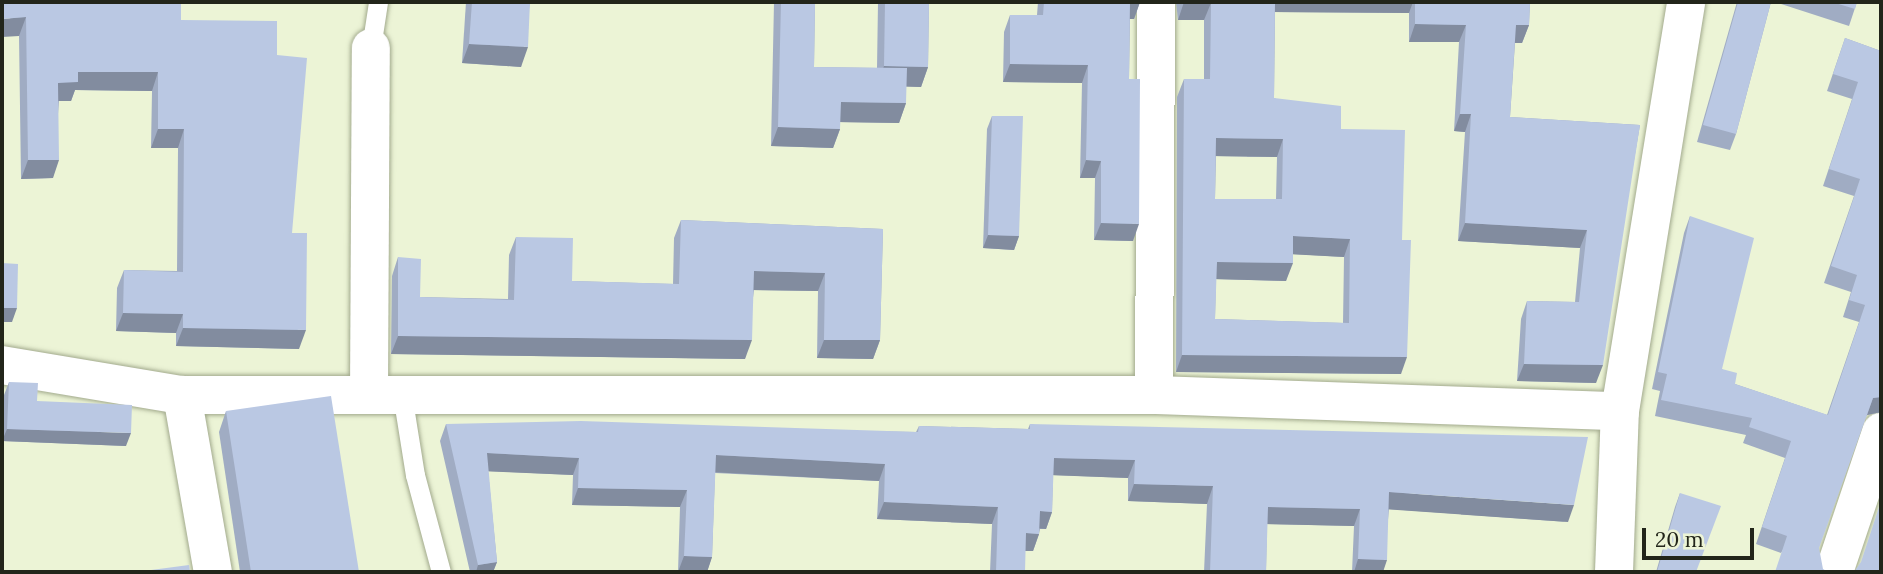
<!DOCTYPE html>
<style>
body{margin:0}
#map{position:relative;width:1883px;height:574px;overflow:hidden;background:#ecf4d6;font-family:Lora,serif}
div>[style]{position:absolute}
.roads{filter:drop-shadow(0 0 2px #a2aa8d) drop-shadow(0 0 2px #a2aa8d)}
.lane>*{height:19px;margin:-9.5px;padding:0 9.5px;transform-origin:9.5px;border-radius:9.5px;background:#fff}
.street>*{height:38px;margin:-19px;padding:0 19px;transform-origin:19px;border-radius:19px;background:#fff}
.wall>*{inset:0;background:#a0acc3}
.shaded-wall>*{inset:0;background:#828c9f}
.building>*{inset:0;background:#bac8e3}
span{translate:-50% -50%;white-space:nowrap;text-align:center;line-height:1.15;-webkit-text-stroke:5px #ecf4d6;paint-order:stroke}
.frame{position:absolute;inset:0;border:4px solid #22251a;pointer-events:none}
.scale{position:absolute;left:1642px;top:528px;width:112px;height:32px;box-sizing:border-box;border:4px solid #22251a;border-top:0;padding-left:9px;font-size:21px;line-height:24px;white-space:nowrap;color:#22251a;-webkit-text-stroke:5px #ecf4d6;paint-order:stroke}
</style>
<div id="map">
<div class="roads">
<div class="lane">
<div style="left:371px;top:48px;width:47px;rotate:-81.3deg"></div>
<div style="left:402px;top:394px;width:82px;rotate:80.9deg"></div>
<div style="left:415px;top:475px;width:100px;rotate:75deg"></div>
</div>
<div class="street">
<div style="left:2px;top:365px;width:182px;rotate:9.5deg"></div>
<div style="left:182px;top:395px;width:972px"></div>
<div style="left:1154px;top:395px;width:466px;rotate:2deg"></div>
<div style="left:369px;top:394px;width:346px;rotate:-89.7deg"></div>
<div style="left:182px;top:395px;width:180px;rotate:80.1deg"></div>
<div style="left:1154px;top:395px;width:393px;rotate:-89.7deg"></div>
<div style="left:1614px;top:572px;width:161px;rotate:-87.9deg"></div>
<div style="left:1620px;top:411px;width:414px;rotate:-80.8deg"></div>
<div style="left:1834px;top:572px;width:148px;rotate:-71.4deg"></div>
</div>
</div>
<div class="wall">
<div style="clip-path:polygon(2px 2px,181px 20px,277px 55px,292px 233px,299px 349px,176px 346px,176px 333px,116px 331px,117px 288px,124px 270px,177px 271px,178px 148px,151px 148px,152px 91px,75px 90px,71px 101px,59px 101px,53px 178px,21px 179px,19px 36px)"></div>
<div style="clip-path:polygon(466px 2px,530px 2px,521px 67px,462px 63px)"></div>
<div style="clip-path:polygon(774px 2px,815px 2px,814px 67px,877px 68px,878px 2px,929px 2px,928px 67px,921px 87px,906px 86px,906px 103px,899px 123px,840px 122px,840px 129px,833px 148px,771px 146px)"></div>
<div style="clip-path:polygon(1038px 2px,1140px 2px,1134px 19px,1130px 19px,1129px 79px,1133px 241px,1094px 240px,1095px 178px,1080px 178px,1082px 83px,1003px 82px,1004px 32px,1010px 15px,1037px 15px)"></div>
<div style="clip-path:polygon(evenodd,1176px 2px,1530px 2px,1529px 25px,1522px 43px,1515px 43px,1510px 117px,1640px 125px,1596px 383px,1517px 381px,1521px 319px,1527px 301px,1575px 302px,1580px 248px,1458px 241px,1465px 132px,1454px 131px,1459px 42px,1409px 42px,1409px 13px,1275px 12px,1274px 98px,1341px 129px,1402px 240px,1401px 374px,1176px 372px,1177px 97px,1184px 79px,1204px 79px,1204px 20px,1178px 20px,1176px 2px,1216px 156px,1277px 157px,1276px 199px,1215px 199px,1216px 156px,1176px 2px,1293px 254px,1344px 257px,1343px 323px,1215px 319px,1216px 279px,1286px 281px,1293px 254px)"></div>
<div style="clip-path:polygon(1737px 2px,1771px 2px,1736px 134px,1730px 150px,1697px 142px)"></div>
<div style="clip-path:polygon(1775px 2px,1857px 2px,1849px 26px)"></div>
<div style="clip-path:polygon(1845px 38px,1881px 51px,1881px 412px,1867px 415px,1781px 553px,1756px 544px,1785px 458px,1743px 443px,1746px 435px,1655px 416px,1660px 391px,1652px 389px,1684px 233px,1690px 216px,1722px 369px,1735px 384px,1827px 415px,1859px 322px,1843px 317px,1851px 292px,1824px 283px,1854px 196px,1823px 186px,1852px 99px,1827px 91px)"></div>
<div style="clip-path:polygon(992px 116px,1019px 236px,1014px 250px,983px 248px,987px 129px)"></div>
<div style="clip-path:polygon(681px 220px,883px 229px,880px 340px,873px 359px,817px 358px,818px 291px,754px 290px,745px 359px,391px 354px,392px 276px,398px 257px,420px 297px,508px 299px,509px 255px,516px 237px,572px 281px,673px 284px,674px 238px)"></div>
<div style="clip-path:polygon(9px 382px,37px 401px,126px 446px,2px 441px,4px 395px)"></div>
<div style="clip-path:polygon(226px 411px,359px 572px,240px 572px,219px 432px)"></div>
<div style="clip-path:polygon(446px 424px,916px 432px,919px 426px,1028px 429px,1030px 424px,1568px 522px,1389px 509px,1383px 572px,1352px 572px,1354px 526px,1267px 524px,1266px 572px,1204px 572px,1207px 504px,1128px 501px,1128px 478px,1053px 475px,1052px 512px,1046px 529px,1040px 529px,1039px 534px,1033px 551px,1025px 551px,1025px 572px,990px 572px,992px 524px,877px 519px,879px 481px,715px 473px,712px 557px,707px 572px,678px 572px,680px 507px,572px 505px,573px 475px,488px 471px,497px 562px,493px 572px,470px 572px,440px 441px)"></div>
<div style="clip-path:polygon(1680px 493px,1696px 572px,1656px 572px,1675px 507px)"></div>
</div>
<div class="shaded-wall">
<div style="clip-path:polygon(1130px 2px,1140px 2px,1134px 19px,1124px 19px)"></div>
<div style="clip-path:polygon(1184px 2px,1211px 3px,1204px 20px,1178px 20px)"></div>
<div style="clip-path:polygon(1272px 2px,1413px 2px,1409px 13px,1269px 12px)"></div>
<div style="clip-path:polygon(26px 17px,19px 36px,2px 37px,2px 19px)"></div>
<div style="clip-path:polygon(1415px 24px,1466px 25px,1459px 42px,1409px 42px)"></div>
<div style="clip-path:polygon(1516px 25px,1529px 25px,1522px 43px,1510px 43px)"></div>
<div style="clip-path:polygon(469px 44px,528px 47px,521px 67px,462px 63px)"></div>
<div style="clip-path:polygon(1010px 64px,1088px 65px,1082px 83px,1003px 82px)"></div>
<div style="clip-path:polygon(884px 66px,928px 67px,921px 87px,877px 86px)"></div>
<div style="clip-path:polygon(78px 72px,158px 72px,152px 91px,75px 90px,71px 101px,52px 101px,58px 83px)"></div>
<div style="clip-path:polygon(841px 102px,906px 103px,899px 123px,834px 122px)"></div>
<div style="clip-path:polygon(1460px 114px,1471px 114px,1465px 132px,1454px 131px)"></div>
<div style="clip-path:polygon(778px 127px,840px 129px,833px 148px,771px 146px)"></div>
<div style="clip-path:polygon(158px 129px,184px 129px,178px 148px,151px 148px)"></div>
<div style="clip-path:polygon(1216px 138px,1283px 139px,1277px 157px,1209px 156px)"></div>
<div style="clip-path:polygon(28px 160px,59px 160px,53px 178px,21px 179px)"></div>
<div style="clip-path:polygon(1086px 160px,1101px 161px,1095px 178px,1080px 178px)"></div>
<div style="clip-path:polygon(1101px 223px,1139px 224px,1133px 241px,1094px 240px)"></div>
<div style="clip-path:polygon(1465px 223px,1587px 230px,1580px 248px,1458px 241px)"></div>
<div style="clip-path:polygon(988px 235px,1019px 236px,1014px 250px,983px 248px)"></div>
<div style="clip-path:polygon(1293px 236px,1350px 239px,1344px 257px,1287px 254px)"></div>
<div style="clip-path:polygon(1217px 262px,1293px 263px,1286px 281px,1211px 279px)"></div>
<div style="clip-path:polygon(754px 271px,825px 273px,818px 291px,748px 290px)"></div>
<div style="clip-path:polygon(2px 308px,17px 308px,12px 322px,2px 322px)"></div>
<div style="clip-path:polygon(123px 313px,183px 314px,176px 333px,116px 331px)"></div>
<div style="clip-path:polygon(183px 328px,306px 330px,299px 349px,176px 346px)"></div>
<div style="clip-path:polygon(398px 336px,752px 340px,745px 359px,391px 354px)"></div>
<div style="clip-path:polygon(824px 340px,880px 340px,873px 359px,817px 358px)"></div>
<div style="clip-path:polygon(1182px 355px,1407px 357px,1401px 374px,1176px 372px)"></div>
<div style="clip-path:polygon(1524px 364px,1603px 365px,1596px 383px,1517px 381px)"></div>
<div style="clip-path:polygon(1881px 397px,1881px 412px,1867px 415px,1873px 398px)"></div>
<div style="clip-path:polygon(7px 429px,131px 433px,126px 446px,2px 441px)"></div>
<div style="clip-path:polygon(487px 453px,579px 458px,573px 475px,480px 471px)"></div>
<div style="clip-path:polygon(716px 455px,885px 464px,879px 481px,710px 472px)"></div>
<div style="clip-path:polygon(1054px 458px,1135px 460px,1128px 478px,1048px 475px)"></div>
<div style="clip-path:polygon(1134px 484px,1213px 486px,1207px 504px,1128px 501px)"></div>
<div style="clip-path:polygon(578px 488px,687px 490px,680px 507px,572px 505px)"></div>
<div style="clip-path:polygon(1389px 492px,1574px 505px,1568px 522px,1383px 509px)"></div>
<div style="clip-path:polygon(884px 502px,998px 507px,992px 524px,877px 519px)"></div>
<div style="clip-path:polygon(1268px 507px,1360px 509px,1354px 526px,1262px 524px)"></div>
<div style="clip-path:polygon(1040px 511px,1052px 512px,1046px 529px,1034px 528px)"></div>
<div style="clip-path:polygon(1026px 533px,1039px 534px,1033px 551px,1020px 551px)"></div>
<div style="clip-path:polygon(684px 556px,712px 557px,707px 572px,678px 572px)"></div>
<div style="clip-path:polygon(1358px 559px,1387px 560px,1383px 572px,1354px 572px)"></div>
<div style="clip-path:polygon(497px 562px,493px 572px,476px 572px,478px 565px)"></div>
</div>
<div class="building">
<div style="clip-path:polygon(2px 2px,181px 2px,181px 20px,277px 21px,277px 55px,307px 58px,292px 233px,307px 233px,306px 330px,183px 328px,183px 314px,123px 313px,124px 270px,183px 272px,184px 129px,158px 129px,158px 72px,78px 72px,78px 82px,58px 83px,59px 160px,28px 160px,26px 17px,2px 19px)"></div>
<div style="clip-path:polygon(472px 2px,530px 2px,528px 47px,469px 44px)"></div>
<div style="clip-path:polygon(781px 2px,815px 2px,814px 67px,907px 68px,906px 103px,841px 102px,840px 129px,778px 127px)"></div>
<div style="clip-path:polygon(885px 2px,929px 2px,928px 67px,884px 66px)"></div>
<div style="clip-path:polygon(1044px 2px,1140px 2px,1130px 2px,1129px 79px,1140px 79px,1139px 224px,1101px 223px,1101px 161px,1086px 160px,1088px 65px,1010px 64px,1010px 15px,1043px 15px)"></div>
<div style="clip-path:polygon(evenodd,1184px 2px,1275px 2px,1274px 98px,1341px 106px,1341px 129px,1405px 130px,1402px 240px,1411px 240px,1407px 357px,1182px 355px,1184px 79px,1210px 79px,1211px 3px,1184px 2px,1216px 138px,1283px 139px,1282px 199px,1215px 199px,1216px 138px,1184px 2px,1293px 236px,1350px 239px,1349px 323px,1215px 319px,1217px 262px,1293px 263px,1293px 236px)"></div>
<div style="clip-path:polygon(1415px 2px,1530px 2px,1529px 25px,1516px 25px,1510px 117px,1640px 125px,1603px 365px,1524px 364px,1527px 301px,1579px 302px,1587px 230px,1465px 223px,1471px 114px,1460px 114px,1466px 25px,1415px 24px)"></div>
<div style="clip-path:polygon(1738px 2px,1771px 2px,1736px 134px,1703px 125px)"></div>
<div style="clip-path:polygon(1832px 2px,1857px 2px,1855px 9px)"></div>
<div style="clip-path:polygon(1845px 38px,1881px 51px,1881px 397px,1873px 398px,1819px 548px,1823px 569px,1828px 572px,1775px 572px,1787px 536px,1762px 527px,1791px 441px,1749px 427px,1752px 418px,1661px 400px,1667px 374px,1658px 372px,1690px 216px,1754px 238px,1722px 369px,1737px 373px,1735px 384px,1828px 415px,1865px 305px,1849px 300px,1857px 275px,1831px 266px,1860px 179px,1829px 169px,1858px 82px,1833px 74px)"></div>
<div style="clip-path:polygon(992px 116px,1023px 116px,1019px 236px,988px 235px)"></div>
<div style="clip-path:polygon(681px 220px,883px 229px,880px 340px,824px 340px,825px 273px,754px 271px,752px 340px,398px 336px,398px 257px,421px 259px,420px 297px,514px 300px,516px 237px,573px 238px,572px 281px,679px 284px)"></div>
<div style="clip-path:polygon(2px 263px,18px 264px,17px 308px,2px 308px)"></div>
<div style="clip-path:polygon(9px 382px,38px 383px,37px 401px,132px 405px,131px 433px,7px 429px)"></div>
<div style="clip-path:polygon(331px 396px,359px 572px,251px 572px,226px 411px)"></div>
<div style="clip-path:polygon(581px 421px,918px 432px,919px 426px,1030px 429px,1030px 424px,1588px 437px,1574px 505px,1389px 492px,1387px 560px,1358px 559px,1360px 509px,1268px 507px,1266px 572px,1210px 572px,1213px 486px,1134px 484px,1135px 460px,1054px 458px,1052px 512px,1040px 511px,1039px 534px,1026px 533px,1025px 572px,996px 572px,998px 507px,884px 502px,885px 464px,716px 455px,712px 557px,684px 556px,687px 490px,578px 488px,579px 458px,487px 453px,497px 562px,478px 565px,446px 424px)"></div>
<div style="clip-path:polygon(1680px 493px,1721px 506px,1696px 572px,1657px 572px)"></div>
<div style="clip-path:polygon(1881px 501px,1881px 572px,1852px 572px,1854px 572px,1861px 562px)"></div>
<div style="clip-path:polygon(189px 565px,190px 572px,136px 572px)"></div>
</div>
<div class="frame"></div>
<div class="scale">20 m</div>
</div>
